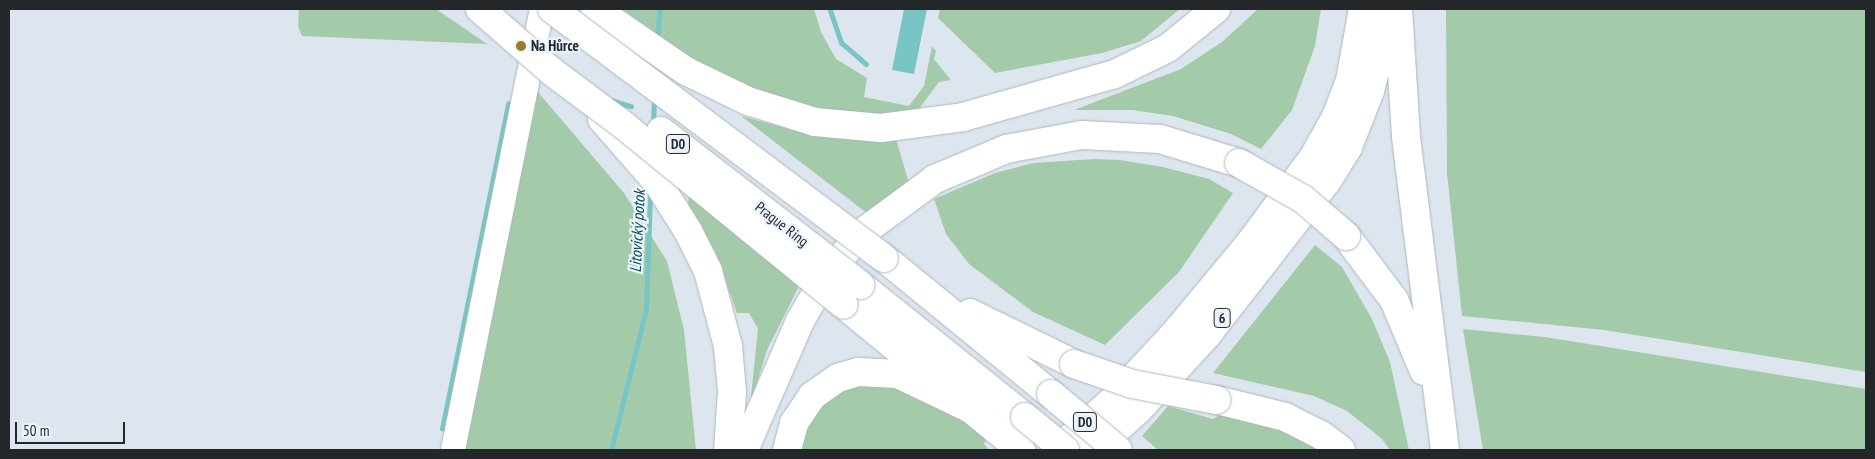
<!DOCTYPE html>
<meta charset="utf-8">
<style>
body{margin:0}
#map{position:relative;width:1875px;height:459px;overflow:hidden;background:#dde6ef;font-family:"PT Sans Narrow",sans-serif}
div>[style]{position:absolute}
.green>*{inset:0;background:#a4cba9}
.water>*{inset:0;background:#79c4c5}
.stream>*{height:4.5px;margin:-2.25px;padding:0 2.25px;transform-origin:2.25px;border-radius:2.25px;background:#79c4c5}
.roads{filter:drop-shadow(0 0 1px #aeb7be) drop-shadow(0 0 1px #aeb7be)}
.secondary>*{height:24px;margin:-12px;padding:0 12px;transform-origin:12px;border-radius:12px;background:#fff}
.highway>*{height:28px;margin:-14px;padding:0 14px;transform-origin:14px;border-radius:14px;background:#fff}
.bridges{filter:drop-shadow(0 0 1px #aeb7be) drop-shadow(0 0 1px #aeb7be)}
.highway-bridge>*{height:28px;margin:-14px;padding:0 14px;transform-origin:14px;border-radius:14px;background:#fff}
.dots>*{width:14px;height:14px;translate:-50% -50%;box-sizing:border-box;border:2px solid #ebf4fc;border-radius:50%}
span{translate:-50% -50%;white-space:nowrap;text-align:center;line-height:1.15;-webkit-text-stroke:4.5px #ebf4fc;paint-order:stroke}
.shield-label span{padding:1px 4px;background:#ebf4fc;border:1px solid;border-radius:4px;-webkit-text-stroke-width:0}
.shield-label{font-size:14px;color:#232729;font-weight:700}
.poi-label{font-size:15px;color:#232729;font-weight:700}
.left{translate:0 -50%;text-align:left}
.street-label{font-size:15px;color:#232729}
.water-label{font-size:16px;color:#014a4c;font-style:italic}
.frame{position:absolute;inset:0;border:10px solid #232729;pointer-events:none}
.scale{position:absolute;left:15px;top:422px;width:110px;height:22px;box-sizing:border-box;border:2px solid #232729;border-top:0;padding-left:6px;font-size:15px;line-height:18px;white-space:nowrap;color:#232729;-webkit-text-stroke:4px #ebf4fc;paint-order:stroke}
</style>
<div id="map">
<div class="green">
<div style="clip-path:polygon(299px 9px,436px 9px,487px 44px,302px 36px,298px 26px)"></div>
<div style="clip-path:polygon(622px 9px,814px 9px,821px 32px,836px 59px,867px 78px,864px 97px,909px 106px,924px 86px,932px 46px,936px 51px,934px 59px,951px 80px,939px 82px,916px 113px,879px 116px,812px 109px,722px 80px)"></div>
<div style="clip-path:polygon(940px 9px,1180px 9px,1141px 41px,1102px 53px,995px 73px,938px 18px)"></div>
<div style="clip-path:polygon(1258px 9px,1321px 9px,1315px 46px,1292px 110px,1261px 149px,1231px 134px,1173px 116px,1132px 110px,1074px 110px,1181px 69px,1222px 42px)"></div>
<div style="clip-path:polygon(1446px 9px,1866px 9px,1866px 372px,1604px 330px,1462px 316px,1447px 173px)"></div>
<div style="clip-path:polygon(537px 91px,624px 193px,667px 261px,684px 330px,696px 450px,465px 450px)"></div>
<div style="clip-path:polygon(741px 116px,808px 134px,896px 139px,909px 183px,868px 214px)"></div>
<div style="clip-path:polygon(1094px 159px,1120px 160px,1163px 167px,1209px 179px,1233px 193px,1179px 272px,1105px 345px,1033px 312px,969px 264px,946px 234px,934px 199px,995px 173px,1033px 163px)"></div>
<div style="clip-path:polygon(690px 187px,802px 280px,767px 350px,750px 406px,758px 329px,749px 313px,737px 313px,715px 251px,688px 204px)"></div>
<div style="clip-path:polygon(1315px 245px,1342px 267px,1372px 319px,1390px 362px,1409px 450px,1390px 450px,1382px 439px,1347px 411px,1314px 396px,1213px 373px)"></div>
<div style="clip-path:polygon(1463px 329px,1545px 337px,1866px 389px,1866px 450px,1483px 450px)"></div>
<div style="clip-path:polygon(869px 377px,947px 407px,986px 440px,984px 444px,989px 450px,793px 450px,812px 406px)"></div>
<div style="clip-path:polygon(1168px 406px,1213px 419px,1226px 411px,1263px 421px,1321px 450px,1158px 450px,1142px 436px)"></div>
</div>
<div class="water">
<div style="clip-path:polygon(904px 9px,927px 9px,914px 74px,892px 70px)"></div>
</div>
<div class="stream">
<div style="left:830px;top:9px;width:36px;rotate:71deg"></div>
<div style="left:842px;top:43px;width:32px;rotate:41deg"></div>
<div style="left:657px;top:38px;width:29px;rotate:-84deg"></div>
<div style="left:611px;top:100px;width:21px;rotate:17deg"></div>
<div style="left:653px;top:126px;width:28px;rotate:-88deg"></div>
<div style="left:442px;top:429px;width:332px;rotate:-78.5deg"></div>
<div style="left:611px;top:450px;width:144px;rotate:-76deg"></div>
<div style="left:646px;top:310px;width:117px;rotate:-88deg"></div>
</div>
<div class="roads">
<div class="secondary">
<div style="left:453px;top:450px;width:450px;rotate:-78.6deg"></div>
</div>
<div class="highway">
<div style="left:595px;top:9px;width:110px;rotate:34.3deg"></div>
<div style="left:686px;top:71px;width:69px;rotate:25.8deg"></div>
<div style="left:748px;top:101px;width:70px;rotate:17.4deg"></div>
<div style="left:815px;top:122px;width:66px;rotate:5.2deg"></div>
<div style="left:881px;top:128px;width:83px;rotate:-7.6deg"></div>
<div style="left:963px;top:117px;width:158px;rotate:-15.8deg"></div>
<div style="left:1115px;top:74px;width:59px;rotate:-26.1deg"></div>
<div style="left:1168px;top:48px;width:62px;rotate:-39.1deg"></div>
<div style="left:1398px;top:9px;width:128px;rotate:86.4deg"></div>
<div style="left:1406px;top:137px;width:315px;rotate:82.9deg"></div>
<div style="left:602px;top:119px;width:84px;rotate:48.9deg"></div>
<div style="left:657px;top:182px;width:58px;rotate:57.7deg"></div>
<div style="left:688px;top:231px;width:45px;rotate:63.4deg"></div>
<div style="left:708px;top:271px;width:78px;rotate:75.1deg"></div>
<div style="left:728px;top:346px;width:46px;rotate:85deg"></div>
<div style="left:732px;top:392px;width:58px;rotate:93.9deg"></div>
<div style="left:1346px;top:236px;width:80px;rotate:53.1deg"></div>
<div style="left:1394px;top:300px;width:77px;rotate:67.1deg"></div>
<div style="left:884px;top:258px;width:215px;rotate:39.2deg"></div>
<div style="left:860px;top:285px;width:211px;rotate:38.7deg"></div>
<div style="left:844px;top:305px;width:229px;rotate:39.3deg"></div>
<div style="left:970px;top:313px;width:116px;rotate:26.1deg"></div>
<div style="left:1217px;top:400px;width:70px;rotate:14deg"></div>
<div style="left:1285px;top:417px;width:40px;rotate:26.6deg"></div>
<div style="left:1321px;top:435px;width:25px;rotate:37deg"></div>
<div style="left:744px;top:450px;width:141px;rotate:-66.5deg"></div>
<div style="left:800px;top:321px;width:48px;rotate:-59.7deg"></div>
<div style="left:824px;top:280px;width:57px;rotate:-52.1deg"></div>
<div style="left:859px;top:235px;width:94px;rotate:-36.4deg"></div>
<div style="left:935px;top:179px;width:77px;rotate:-22.9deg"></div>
<div style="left:1006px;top:149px;width:77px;rotate:-10.4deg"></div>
<div style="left:1082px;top:135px;width:78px;rotate:2.9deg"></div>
<div style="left:1160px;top:139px;width:83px;rotate:16.9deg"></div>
<div style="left:787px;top:450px;width:28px;rotate:-75deg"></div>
<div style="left:794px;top:423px;width:32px;rotate:-56deg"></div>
<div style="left:812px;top:396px;width:32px;rotate:-35deg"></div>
<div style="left:838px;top:378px;width:21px;rotate:-17deg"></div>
<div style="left:858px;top:372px;width:40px;rotate:2.9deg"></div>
<div style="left:898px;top:374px;width:83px;rotate:25.6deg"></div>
<div style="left:1057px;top:450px;width:72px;rotate:-41.6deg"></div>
<div style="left:1111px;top:402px;width:97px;rotate:-47.1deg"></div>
<div style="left:1177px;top:331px;width:114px;rotate:-50.3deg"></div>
<div style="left:1250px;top:243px;width:106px;rotate:-53.5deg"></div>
<div style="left:1313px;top:158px;width:47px;rotate:-60.7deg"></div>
<div style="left:1336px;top:117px;width:39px;rotate:-69deg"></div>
<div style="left:1350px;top:81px;width:73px;rotate:-79.8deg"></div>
<div style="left:1094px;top:450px;width:61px;rotate:-42.3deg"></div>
<div style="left:1139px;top:409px;width:100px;rotate:-47.4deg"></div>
<div style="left:1207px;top:335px;width:195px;rotate:-52.1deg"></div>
<div style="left:1327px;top:181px;width:40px;rotate:-58deg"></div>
<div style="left:1348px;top:147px;width:60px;rotate:-68.6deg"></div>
<div style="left:1370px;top:91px;width:38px;rotate:-76deg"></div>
<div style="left:1379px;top:54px;width:45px;rotate:-82.4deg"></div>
</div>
</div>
<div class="bridges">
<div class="highway-bridge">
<div style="left:480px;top:9px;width:94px;rotate:41.1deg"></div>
<div style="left:551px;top:71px;width:89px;rotate:36.7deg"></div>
<div style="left:622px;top:124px;width:286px;rotate:39.2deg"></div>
<div style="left:552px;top:9px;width:415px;rotate:36.9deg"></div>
<div style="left:661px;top:131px;width:252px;rotate:37.7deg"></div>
<div style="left:1239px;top:163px;width:73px;rotate:29.4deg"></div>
<div style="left:1303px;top:199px;width:57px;rotate:40.7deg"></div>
<div style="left:1074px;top:364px;width:61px;rotate:19deg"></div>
<div style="left:1132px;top:384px;width:86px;rotate:10.7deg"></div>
<div style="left:1051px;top:394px;width:87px;rotate:39.9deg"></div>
<div style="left:1025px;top:417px;width:52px;rotate:39.5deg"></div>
</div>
</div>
<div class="dots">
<div style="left:521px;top:46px;background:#997c25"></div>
</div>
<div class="shield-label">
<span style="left:678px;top:144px">D0</span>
<span style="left:1222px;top:318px">6</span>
<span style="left:1085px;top:422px">D0</span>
</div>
<div class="poi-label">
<span class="left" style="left:531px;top:46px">Na Hůrce</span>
</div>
<div class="street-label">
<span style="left:782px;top:224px;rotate:38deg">Prague Ring</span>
</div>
<div class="water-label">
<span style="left:637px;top:231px;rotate:-87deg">Litovický potok</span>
</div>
<div class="frame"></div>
<div class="scale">50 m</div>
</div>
